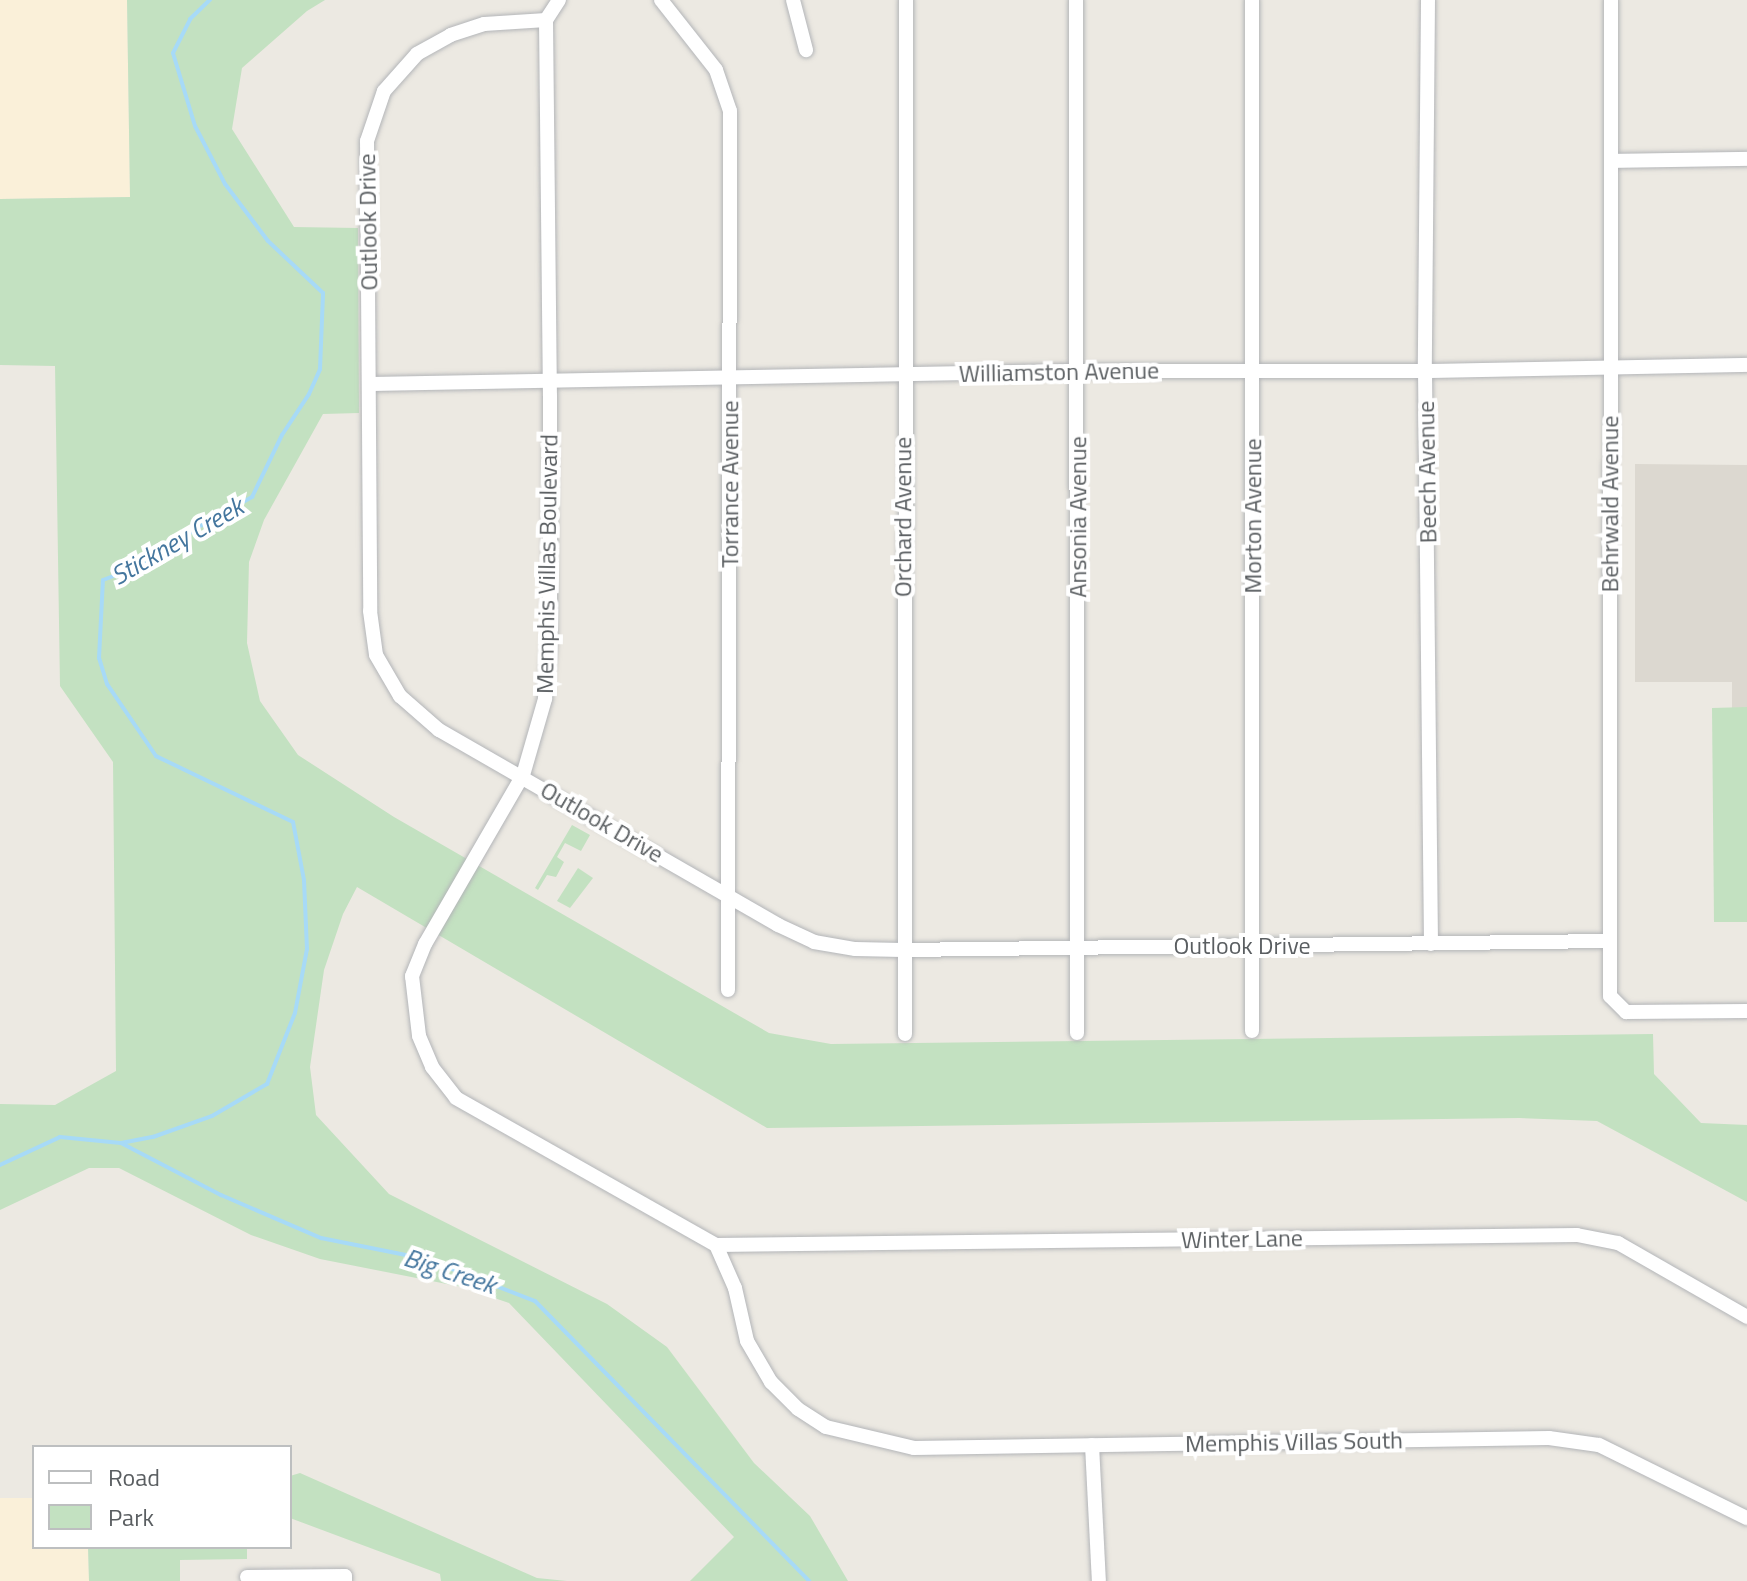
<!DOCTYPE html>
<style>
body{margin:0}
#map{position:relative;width:1747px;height:1581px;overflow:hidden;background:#ece9e2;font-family:"Titillium Web",sans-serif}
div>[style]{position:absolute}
.commercial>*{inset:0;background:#faf0d9}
.education>*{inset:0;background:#dcd8d0}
.green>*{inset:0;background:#c3e1c1}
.stream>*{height:4px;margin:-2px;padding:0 2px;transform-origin:2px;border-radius:2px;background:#a7daf7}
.roads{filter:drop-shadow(0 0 2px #b3b5b8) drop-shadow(0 0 2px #b3b5b8)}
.minor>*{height:14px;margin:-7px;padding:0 7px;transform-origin:7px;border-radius:7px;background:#fff}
span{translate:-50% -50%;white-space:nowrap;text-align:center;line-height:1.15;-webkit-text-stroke:8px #fff;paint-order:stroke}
.street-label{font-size:24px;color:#5a5e61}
.water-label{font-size:26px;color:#44769e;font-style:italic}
.legend{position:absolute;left:32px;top:1445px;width:260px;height:104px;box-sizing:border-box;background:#fff;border:2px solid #bdbfc0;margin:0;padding:10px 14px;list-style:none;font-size:24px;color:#5a5e61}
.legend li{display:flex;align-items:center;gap:16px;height:40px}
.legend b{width:40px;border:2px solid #bdbfc0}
</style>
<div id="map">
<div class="commercial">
<div style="clip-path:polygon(0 0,127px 0,130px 197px,0 199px)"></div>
<div style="clip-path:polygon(0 1498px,34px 1498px,34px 1547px,88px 1547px,89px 1581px,0 1581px)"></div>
</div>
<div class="education">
<div style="clip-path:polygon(1635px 464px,1747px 465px,1747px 909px,1732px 909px,1732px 682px,1635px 682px)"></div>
</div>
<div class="green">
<div style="clip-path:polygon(127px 0,325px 0,307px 11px,242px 68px,232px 129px,294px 227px,358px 228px,359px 413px,323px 414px,264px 520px,249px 562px,247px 643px,260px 701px,298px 755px,394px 817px,769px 1033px,831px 1044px,1653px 1034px,1654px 1074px,1701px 1123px,1747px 1125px,1747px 1202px,1597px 1121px,1519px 1118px,767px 1128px,357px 887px,343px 914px,324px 970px,310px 1067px,316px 1115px,389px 1194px,607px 1304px,667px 1347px,754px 1463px,810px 1516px,848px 1581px,690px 1581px,734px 1537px,509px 1303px,462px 1287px,320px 1259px,251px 1235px,119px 1168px,89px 1168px,0 1210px,0 1104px,55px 1105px,116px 1071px,113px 762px,60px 686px,55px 366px,0 365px,0 199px,130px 197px)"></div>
<div style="clip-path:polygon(1747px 707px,1747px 922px,1714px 922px,1712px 708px)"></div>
<div style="clip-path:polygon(572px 825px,590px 835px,581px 851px,565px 843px,557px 857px,564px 862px,556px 877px,547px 875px,538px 890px,535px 888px)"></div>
<div style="clip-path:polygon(578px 868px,593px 878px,570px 908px,557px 901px)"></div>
<div style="clip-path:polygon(300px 1473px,537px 1578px,567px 1581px,441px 1581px,440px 1574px,290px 1518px,290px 1476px)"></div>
<div style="clip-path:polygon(88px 1547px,247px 1547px,247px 1559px,180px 1560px,180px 1581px,89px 1581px)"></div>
</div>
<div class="stream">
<div style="left:121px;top:1143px;width:33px;rotate:-11deg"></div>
<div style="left:153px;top:1137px;width:63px;rotate:-19.6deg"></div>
<div style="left:212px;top:1116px;width:64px;rotate:-30.2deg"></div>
<div style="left:267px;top:1084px;width:76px;rotate:-68.5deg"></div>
<div style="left:295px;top:1013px;width:65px;rotate:-79.4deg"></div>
<div style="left:307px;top:949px;width:69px;rotate:-92.5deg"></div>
<div style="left:304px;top:880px;width:59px;rotate:-100.7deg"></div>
<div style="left:293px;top:822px;width:152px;rotate:-154.3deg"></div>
<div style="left:156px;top:756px;width:87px;rotate:-124.2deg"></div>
<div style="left:107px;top:684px;width:27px;rotate:-107deg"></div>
<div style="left:99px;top:658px;width:78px;rotate:-87.1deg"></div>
<div style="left:103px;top:580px;width:45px;rotate:-20.9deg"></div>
<div style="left:145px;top:564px;width:67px;rotate:-34.6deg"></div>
<div style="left:200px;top:526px;width:60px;rotate:-29.1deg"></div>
<div style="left:252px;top:497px;width:69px;rotate:-64.2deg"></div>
<div style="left:282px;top:435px;width:49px;rotate:-56.6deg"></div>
<div style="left:309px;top:394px;width:27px;rotate:-66deg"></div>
<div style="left:320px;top:369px;width:76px;rotate:-87.7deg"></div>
<div style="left:323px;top:293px;width:76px;rotate:-136.6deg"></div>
<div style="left:268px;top:241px;width:71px;rotate:-127deg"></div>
<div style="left:225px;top:184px;width:65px;rotate:-117.3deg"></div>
<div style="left:195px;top:126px;width:76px;rotate:-106.8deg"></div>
<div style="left:173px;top:53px;width:38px;rotate:-63deg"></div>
<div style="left:190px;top:19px;width:28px;rotate:-44deg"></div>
<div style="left:0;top:1165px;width:66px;rotate:-25deg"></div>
<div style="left:60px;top:1137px;width:61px;rotate:5.6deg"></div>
<div style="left:121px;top:1143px;width:113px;rotate:27.5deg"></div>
<div style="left:221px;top:1195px;width:109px;rotate:23.3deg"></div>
<div style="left:321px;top:1238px;width:107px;rotate:11.3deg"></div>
<div style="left:426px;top:1259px;width:117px;rotate:21.1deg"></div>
<div style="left:535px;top:1301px;width:392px;rotate:45.6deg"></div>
</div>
<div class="roads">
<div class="minor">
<div style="left:559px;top:0;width:24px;rotate:123deg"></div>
<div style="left:546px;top:20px;width:376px;rotate:89.4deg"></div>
<div style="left:550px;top:396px;width:243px;rotate:90deg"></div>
<div style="left:550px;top:639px;width:60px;rotate:94.8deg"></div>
<div style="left:545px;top:699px;width:79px;rotate:106.1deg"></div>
<div style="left:523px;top:775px;width:195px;rotate:120.1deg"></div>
<div style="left:425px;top:944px;width:35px;rotate:112deg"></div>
<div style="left:412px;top:976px;width:60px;rotate:83.3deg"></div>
<div style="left:419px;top:1036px;width:34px;rotate:67deg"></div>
<div style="left:432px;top:1067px;width:39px;rotate:52deg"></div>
<div style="left:456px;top:1098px;width:299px;rotate:29.5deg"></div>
<div style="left:716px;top:1245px;width:47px;rotate:66.2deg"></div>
<div style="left:735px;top:1288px;width:54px;rotate:77.2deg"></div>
<div style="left:747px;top:1341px;width:48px;rotate:59.7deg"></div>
<div style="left:771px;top:1382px;width:38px;rotate:45deg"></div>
<div style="left:798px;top:1409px;width:33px;rotate:33deg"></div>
<div style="left:826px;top:1427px;width:90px;rotate:13.4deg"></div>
<div style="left:914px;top:1448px;width:635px;rotate:-0.9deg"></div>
<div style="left:1549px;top:1438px;width:50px;rotate:8deg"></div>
<div style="left:1599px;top:1445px;width:165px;rotate:26.3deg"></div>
<div style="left:661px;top:0;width:89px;rotate:51.8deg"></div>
<div style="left:716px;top:70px;width:43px;rotate:71.1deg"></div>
<div style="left:730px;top:111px;width:879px;rotate:90.13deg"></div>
<div style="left:793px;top:0;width:52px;rotate:75.4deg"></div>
<div style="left:1076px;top:0;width:1033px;rotate:89.94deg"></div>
<div style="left:1252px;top:0;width:1031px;rotate:90deg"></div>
<div style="left:1428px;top:0;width:371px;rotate:90.5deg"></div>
<div style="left:1425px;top:371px;width:573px;rotate:89.4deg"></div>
<div style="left:1611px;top:0;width:996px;rotate:90.06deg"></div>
<div style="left:1610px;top:996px;width:23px;rotate:45deg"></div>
<div style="left:1626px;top:1012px;width:121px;rotate:-0.5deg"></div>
<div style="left:546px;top:20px;width:62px;rotate:176.3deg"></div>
<div style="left:484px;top:24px;width:35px;rotate:162deg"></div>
<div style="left:451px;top:35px;width:39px;rotate:151deg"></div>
<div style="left:417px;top:54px;width:50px;rotate:131.7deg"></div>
<div style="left:384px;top:91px;width:53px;rotate:108.8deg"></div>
<div style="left:367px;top:141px;width:470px;rotate:89.6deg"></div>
<div style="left:370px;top:611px;width:44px;rotate:82.2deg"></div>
<div style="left:376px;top:655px;width:48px;rotate:59.7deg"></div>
<div style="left:400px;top:696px;width:52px;rotate:41.1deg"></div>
<div style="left:439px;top:730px;width:391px;rotate:29.9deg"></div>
<div style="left:778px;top:925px;width:40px;rotate:25deg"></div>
<div style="left:814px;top:942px;width:42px;rotate:9.7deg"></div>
<div style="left:855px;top:949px;width:47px;rotate:1.2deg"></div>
<div style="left:902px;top:950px;width:707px;rotate:-0.73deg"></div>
<div style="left:1613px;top:161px;width:134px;rotate:-0.9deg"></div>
<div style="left:371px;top:384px;width:707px;rotate:-1.05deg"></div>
<div style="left:1078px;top:371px;width:347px"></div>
<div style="left:1425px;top:371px;width:322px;rotate:-1.1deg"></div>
<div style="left:905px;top:1034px;width:1034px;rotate:-89.94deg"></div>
<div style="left:716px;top:1245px;width:861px;rotate:-0.67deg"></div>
<div style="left:1577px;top:1235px;width:42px;rotate:11deg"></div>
<div style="left:1618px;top:1243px;width:149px;rotate:29.8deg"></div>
<div style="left:1092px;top:1445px;width:136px;rotate:87.1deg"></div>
<div style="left:247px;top:1577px;width:98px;rotate:-0.6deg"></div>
<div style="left:345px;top:1576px;width:5px;rotate:90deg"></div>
</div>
</div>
<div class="street-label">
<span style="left:368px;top:222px;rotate:-91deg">Outlook Drive</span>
<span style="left:1059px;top:372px;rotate:-1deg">Williamston Avenue</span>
<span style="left:1427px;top:472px;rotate:-91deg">Beech Avenue</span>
<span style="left:730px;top:484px;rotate:-90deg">Torrance Avenue</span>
<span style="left:1610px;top:504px;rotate:-90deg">Behrwald Avenue</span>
<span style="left:1253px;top:516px;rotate:-90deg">Morton Avenue</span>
<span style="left:903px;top:517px;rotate:-90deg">Orchard Avenue</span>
<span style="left:1078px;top:517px;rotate:-90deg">Ansonia Avenue</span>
<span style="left:547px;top:564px;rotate:-89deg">Memphis Villas Boulevard</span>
<span style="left:602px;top:822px;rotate:30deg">Outlook Drive</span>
<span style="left:1242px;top:946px">Outlook Drive</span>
<span style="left:1242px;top:1239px;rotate:-1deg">Winter Lane</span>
<span style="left:1294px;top:1442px;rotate:-1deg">Memphis Villas South</span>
</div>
<div class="water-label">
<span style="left:177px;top:541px;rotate:-30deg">Stickney Creek</span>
<span style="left:450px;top:1271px;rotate:18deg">Big Creek</span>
</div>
<ul class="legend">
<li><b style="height:10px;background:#fff"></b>Road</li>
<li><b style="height:22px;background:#c3e1c1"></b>Park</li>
</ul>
</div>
